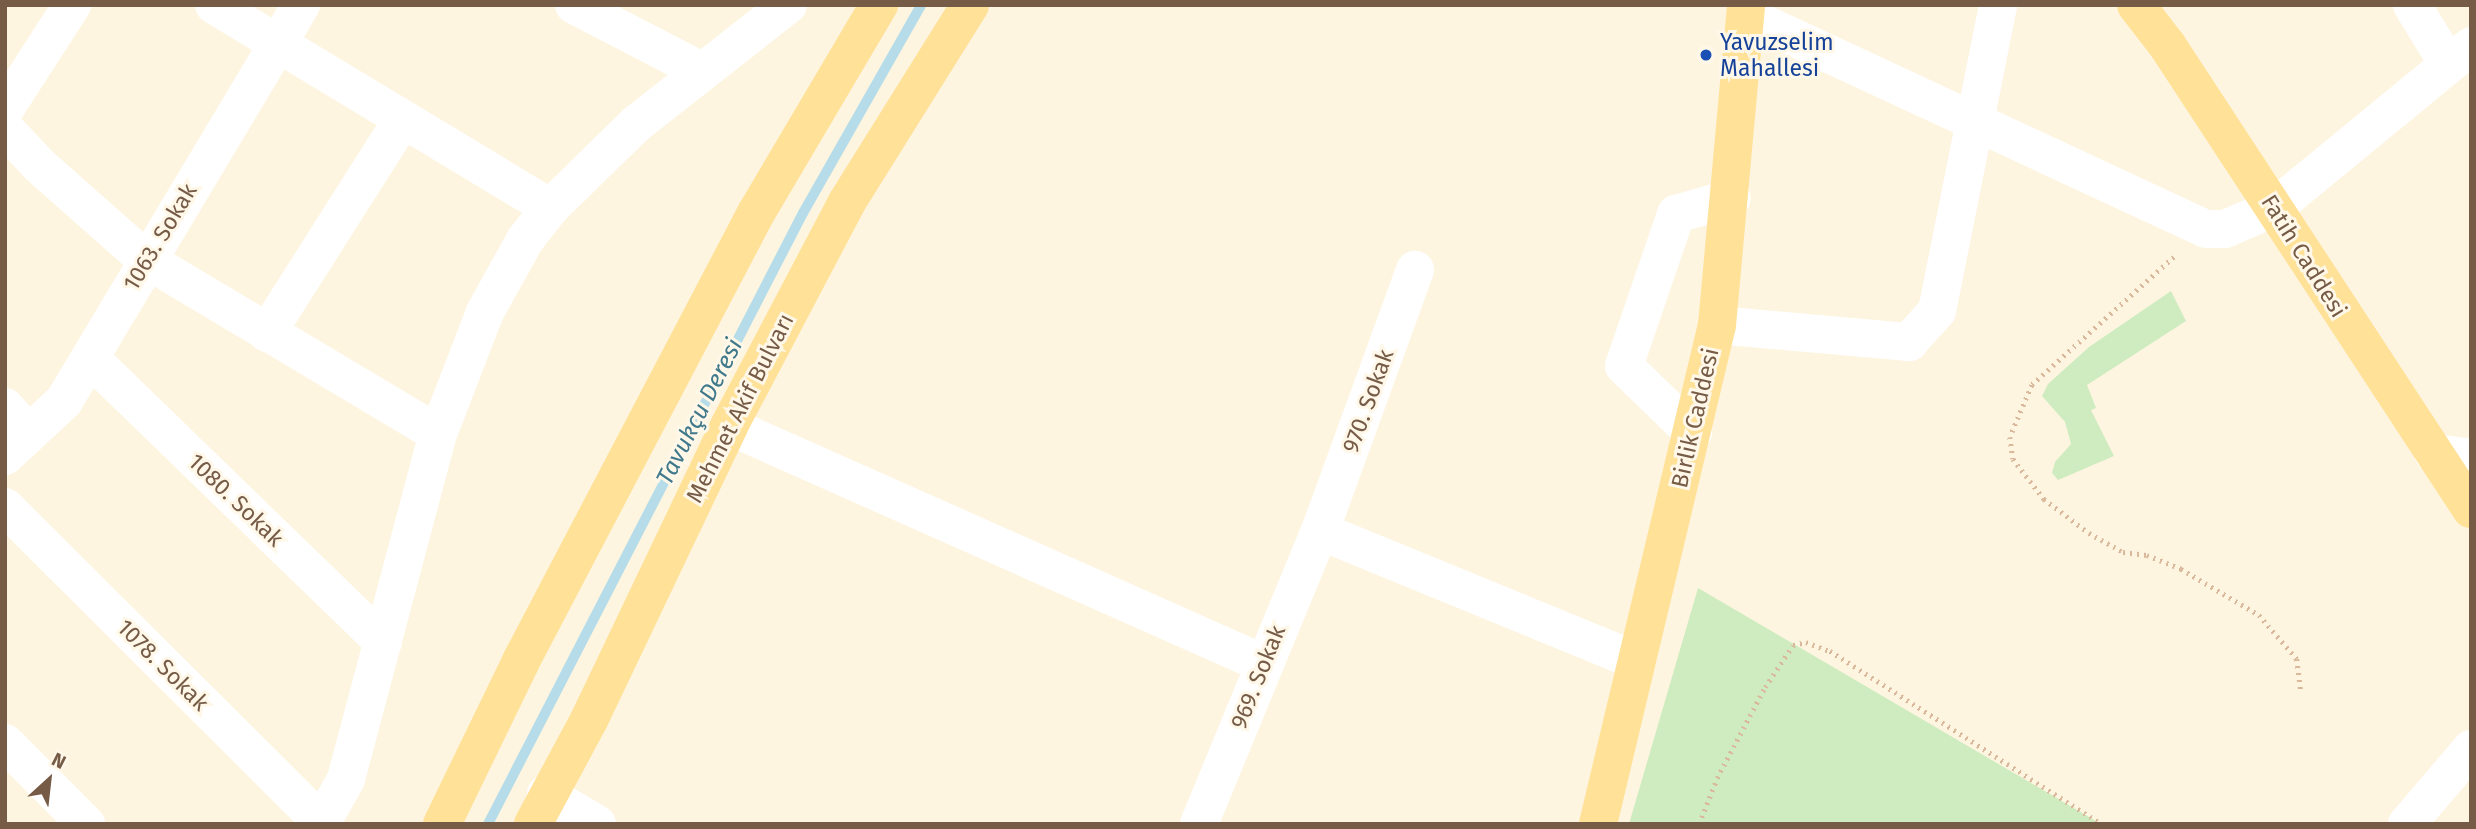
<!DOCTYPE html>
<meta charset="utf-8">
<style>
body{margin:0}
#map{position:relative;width:2476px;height:829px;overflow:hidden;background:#fef5e1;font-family:"Fira Sans",sans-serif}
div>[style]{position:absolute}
.green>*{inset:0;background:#ceecbf}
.stream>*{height:10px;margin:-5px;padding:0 5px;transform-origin:5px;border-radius:5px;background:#b5dce8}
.path>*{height:4.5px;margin-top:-2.25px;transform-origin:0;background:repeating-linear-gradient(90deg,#d9b89b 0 2px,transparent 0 7px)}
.minor>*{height:38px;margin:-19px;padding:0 19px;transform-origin:19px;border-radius:19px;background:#fff}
.major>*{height:38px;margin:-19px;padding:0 19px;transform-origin:19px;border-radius:19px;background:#ffe197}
.dots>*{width:19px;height:19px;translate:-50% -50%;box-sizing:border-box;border:4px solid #fff8e9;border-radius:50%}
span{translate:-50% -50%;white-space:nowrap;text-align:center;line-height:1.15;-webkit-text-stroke:6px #fff8e9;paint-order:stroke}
.transit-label{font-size:23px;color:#164399}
.left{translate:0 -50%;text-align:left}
.street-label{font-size:23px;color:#765b47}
.water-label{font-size:24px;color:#3f798b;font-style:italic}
.frame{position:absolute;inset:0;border:7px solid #765b47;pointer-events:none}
.north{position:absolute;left:14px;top:745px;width:70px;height:70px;-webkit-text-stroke:5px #fff8e9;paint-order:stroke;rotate:27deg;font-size:19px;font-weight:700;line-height:28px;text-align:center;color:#765b47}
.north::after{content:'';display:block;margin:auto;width:24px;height:32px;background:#765b47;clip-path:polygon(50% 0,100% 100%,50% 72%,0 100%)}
</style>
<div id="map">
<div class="green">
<div style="clip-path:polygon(2171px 291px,2186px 321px,2087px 385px,2096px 408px,2091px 410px,2114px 456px,2058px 480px,2052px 473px,2055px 462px,2071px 444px,2065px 422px,2042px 396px,2048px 384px,2089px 347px)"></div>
<div style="clip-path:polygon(1698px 588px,2101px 824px,1629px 824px)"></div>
</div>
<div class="stream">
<div style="left:488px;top:824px;width:687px;rotate:-62.73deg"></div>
<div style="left:803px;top:213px;width:239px;rotate:-60.4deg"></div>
</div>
<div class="path">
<div style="left:2174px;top:257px;width:191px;rotate:138deg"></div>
<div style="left:2032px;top:385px;width:56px;rotate:112.9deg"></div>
<div style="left:2010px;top:437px;width:22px;rotate:82deg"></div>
<div style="left:2013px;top:459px;width:51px;rotate:52.2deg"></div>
<div style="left:2044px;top:499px;width:56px;rotate:37.1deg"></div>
<div style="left:2089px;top:533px;width:39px;rotate:29deg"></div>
<div style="left:2123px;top:552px;width:24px;rotate:7deg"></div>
<div style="left:2147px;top:555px;width:37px;rotate:22deg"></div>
<div style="left:2181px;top:569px;width:91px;rotate:30.5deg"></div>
<div style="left:2259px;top:615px;width:58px;rotate:49.2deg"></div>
<div style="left:2297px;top:659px;width:31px;rotate:83deg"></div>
<div style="left:1699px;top:824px;width:49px;rotate:-68.6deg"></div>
<div style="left:1717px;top:778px;width:103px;rotate:-62.2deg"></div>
<div style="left:1765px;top:687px;width:50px;rotate:-56.3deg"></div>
<div style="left:1793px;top:645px;width:13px;rotate:-13deg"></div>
<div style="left:1806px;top:642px;width:26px;rotate:21deg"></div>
<div style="left:1830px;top:651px;width:322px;rotate:32.5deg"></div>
</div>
<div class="minor">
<div style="left:214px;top:5px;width:393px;rotate:31.1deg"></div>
<div style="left:574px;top:5px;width:145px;rotate:27.4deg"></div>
<div style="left:2412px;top:5px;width:69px;rotate:58.6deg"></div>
<div style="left:1745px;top:15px;width:508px;rotate:24.9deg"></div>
<div style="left:2206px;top:229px;width:19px"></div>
<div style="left:2225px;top:229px;width:53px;rotate:-23.2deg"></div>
<div style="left:2274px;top:208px;width:255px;rotate:-39.4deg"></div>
<div style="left:5px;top:109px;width:124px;rotate:-57.2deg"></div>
<div style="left:5px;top:129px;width:51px;rotate:46.6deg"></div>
<div style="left:40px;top:166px;width:140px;rotate:41.5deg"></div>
<div style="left:145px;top:259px;width:341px;rotate:30.8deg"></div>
<div style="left:1717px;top:325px;width:193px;rotate:5.1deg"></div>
<div style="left:1909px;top:342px;width:42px;rotate:-47.9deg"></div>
<div style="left:1937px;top:311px;width:312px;rotate:-78.7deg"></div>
<div style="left:267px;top:333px;width:252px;rotate:-57.6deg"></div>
<div style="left:90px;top:358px;width:408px;rotate:44.1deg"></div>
<div style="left:5px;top:407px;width:36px;rotate:48deg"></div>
<div style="left:729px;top:426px;width:583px;rotate:23.97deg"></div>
<div style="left:1693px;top:433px;width:96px;rotate:-135.8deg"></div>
<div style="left:1624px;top:366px;width:161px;rotate:-71.1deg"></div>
<div style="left:1676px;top:214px;width:58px;rotate:-15.9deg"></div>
<div style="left:2433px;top:453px;width:38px;rotate:7deg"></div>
<div style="left:5px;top:456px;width:81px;rotate:-43deg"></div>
<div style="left:64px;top:401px;width:462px;rotate:-59.1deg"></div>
<div style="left:5px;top:507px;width:448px;rotate:44.9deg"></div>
<div style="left:1320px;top:531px;width:340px;rotate:22.3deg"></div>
<div style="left:5px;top:743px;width:115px;rotate:45deg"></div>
<div style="left:546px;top:794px;width:59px;rotate:30.5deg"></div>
<div style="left:321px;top:824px;width:51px;rotate:-60.9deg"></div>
<div style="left:346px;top:779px;width:357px;rotate:-75.1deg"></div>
<div style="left:438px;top:434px;width:131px;rotate:-68.9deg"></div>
<div style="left:485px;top:312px;width:82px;rotate:-60.9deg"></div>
<div style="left:525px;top:240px;width:41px;rotate:-52deg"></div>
<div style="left:550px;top:208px;width:120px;rotate:-44.3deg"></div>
<div style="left:636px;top:124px;width:193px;rotate:-38.1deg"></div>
<div style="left:1199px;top:824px;width:317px;rotate:-67.6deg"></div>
<div style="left:1320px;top:531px;width:278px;rotate:-70deg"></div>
<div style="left:2407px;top:824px;width:99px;rotate:-49.5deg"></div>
</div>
<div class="major">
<div style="left:2136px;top:5px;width:51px;rotate:52.2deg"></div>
<div style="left:2167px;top:45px;width:555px;rotate:56.77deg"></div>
<div style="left:442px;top:824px;width:181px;rotate:-64.1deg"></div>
<div style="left:521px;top:661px;width:506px;rotate:-62.32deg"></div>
<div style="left:756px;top:213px;width:242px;rotate:-59.4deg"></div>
<div style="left:533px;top:824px;width:118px;rotate:-61.7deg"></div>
<div style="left:589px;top:720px;width:326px;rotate:-64.5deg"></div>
<div style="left:729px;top:426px;width:253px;rotate:-62.2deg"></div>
<div style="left:847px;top:202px;width:232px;rotate:-58deg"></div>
<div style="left:1598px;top:824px;width:513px;rotate:-76.59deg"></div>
<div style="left:1717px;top:325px;width:321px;rotate:-84.8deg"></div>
</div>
<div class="dots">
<div style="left:1706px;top:55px;background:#1a4fb4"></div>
</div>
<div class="transit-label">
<span class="left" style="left:1720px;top:55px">Yavuzselim<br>Mahallesi</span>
</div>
<div class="street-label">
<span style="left:160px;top:237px;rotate:-59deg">1063. Sokak</span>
<span style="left:2304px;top:256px;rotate:58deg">Fatih Caddesi</span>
<span style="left:1368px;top:401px;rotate:-70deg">970. Sokak</span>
<span style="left:740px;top:408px;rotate:-63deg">Mehmet Akif Bulvarı</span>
<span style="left:1695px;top:418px;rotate:-77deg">Birlik Caddesi</span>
<span style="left:236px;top:500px;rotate:44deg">1080. Sokak</span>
<span style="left:163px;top:665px;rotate:45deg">1078. Sokak</span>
<span style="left:1258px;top:677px;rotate:-68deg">969. Sokak</span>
</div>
<div class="water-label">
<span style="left:700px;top:412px;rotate:-63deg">Tavukçu Deresi</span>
</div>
<div class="frame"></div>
<div class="north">N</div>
</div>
